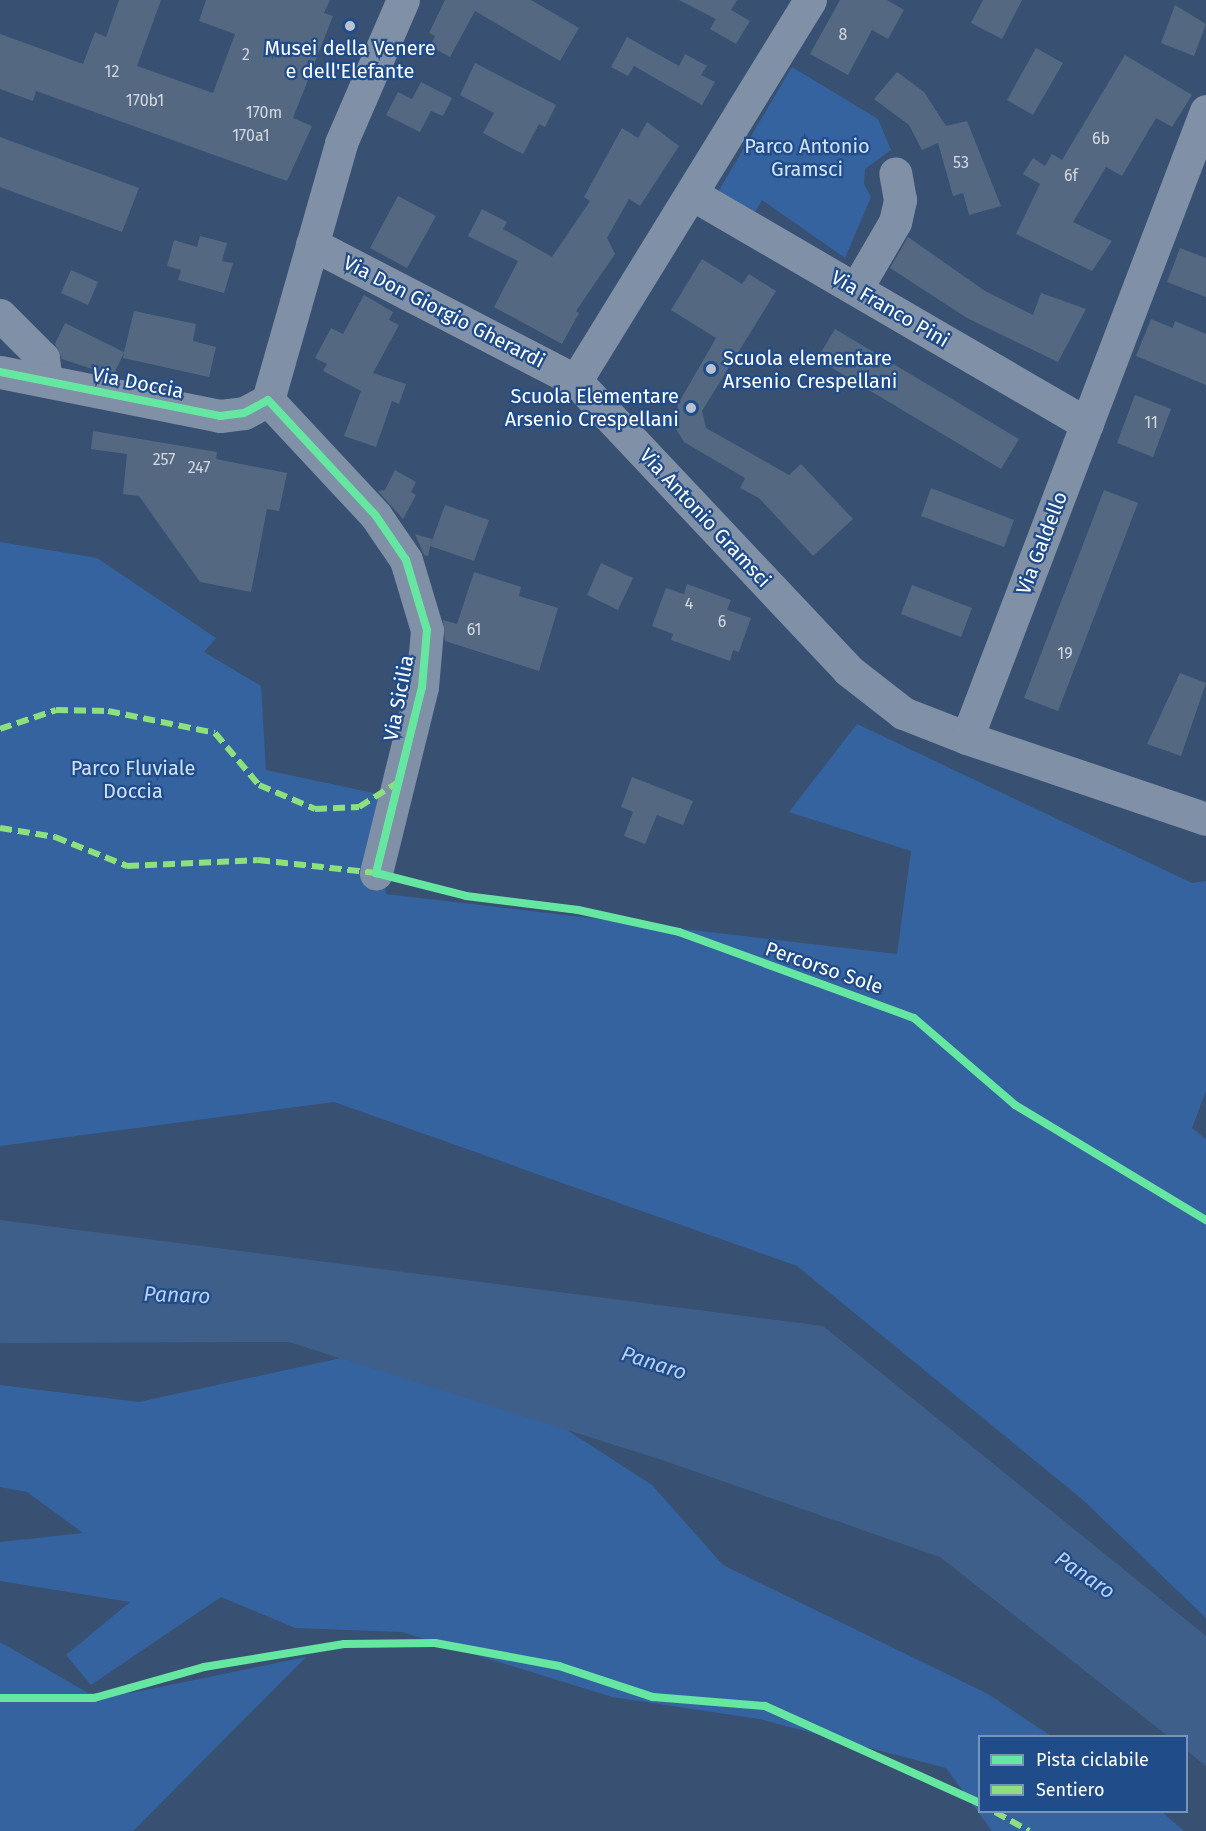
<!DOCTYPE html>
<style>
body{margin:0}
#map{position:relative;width:1206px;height:1831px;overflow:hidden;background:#385072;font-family:"Fira Sans",sans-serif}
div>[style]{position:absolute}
.green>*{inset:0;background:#3563a0}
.water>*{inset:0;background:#3f5f8b}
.building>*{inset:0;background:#546882}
.minor>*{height:33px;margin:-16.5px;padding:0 16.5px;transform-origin:16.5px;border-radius:16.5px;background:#7f90a7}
.quiet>*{height:6px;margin-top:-3px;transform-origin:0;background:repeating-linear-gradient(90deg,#8de07e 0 12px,transparent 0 18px)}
.cycleway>*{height:8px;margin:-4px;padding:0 4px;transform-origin:4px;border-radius:4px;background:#66e7a1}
.dots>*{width:16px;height:16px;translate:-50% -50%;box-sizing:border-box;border:3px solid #204c8a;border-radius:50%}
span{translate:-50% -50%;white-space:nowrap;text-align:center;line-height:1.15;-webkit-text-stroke:4.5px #204c8a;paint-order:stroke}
.number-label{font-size:16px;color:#d4d9e0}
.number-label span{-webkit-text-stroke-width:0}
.poi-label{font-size:20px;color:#fff}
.left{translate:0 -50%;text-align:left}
.right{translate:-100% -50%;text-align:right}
.park-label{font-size:20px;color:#d1e2f8}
.street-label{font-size:20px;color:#fff}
.water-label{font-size:21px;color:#b8d1f2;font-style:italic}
.legend{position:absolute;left:978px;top:1735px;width:210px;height:78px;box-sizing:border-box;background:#204c8a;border:2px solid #7994b9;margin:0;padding:8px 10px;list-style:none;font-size:18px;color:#fff}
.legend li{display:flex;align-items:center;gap:12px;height:30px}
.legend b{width:30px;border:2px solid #7994b9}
</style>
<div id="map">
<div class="green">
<div style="clip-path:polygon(792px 67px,878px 119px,891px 150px,865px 169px,864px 184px,871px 197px,845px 258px,762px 200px,755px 212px,718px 192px)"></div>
<div style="clip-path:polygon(0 542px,97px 558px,216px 638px,204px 652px,261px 686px,266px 770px,378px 794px,386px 894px,897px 954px,911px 851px,789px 812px,857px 724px,1192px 883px,1206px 881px,1206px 1091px,1192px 1128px,1206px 1139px,1206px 1618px,1083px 1500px,797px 1266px,334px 1102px,0 1146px)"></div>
<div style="clip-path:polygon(341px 1358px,530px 1406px,652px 1485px,723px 1565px,988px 1694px,1051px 1736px,980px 1736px,980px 1812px,1162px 1812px,1184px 1831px,992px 1831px,946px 1768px,759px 1719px,612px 1697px,402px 1632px,295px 1628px,221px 1597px,91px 1685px,66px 1655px,130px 1602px,0 1581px,0 1542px,83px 1533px,27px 1492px,0 1487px,0 1385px,139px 1402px)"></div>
<div style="clip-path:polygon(0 1642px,88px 1693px,131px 1693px,306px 1657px,133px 1831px,0 1831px)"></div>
</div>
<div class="water">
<div style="clip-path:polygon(0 1220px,823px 1326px,1206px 1636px,1206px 1766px,1187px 1751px,1186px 1736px,1168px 1736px,940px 1557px,662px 1460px,289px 1342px,0 1343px)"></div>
</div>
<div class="building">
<div style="clip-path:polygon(119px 0,161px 0,137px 66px,213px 93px,235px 34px,199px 21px,206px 0,330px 0,324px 13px,333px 16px,293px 118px,312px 126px,287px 181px,36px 91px,33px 101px,0 89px,0 34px,83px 64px,95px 32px,106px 37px)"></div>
<div style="clip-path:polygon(445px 0,531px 0,579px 28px,560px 61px,475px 11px,450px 57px,430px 46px,435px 36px,429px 33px)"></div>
<div style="clip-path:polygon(679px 0,737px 0,731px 10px,750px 21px,736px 44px,710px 29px,716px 19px)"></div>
<div style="clip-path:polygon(840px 0,887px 0,904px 10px,888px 39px,872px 30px,848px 75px,810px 54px)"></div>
<div style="clip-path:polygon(983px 0,1022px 0,1002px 39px,971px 23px)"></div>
<div style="clip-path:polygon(1175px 5px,1206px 24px,1194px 56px,1161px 43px)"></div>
<div style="clip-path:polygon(627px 37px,679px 66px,685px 54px,707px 66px,701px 75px,715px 82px,702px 105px,634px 66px,628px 76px,611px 67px)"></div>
<div style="clip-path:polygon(1036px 48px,1063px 63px,1033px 115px,1007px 100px)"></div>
<div style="clip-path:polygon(1125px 55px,1192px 95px,1172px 127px,1156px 118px,1122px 176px,1106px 167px,1073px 222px,1112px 241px,1092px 271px,1016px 234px,1040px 184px,1023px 174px,1033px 158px,1045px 166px,1052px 154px,1062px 160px)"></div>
<div style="clip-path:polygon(475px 63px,556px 105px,545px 127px,539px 124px,523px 154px,483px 133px,494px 113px,460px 95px)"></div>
<div style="clip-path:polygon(897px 72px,924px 92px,946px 126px,967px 121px,1001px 206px,969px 215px,963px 193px,953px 196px,938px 143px,922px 150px,909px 125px,874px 99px)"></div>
<div style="clip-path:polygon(421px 82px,452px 98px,443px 116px,431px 111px,420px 132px,386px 115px,398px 92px,412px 99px)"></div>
<div style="clip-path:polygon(647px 122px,679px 146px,640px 206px,629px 199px,607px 238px,615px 254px,576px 311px,579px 313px,562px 344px,494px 307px,518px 261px,468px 236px,482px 209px,507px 222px,503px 229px,552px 257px,590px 201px,584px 197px,622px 128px,638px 138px)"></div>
<div style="clip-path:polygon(0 137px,139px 188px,122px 232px,0 187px)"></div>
<div style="clip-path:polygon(398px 196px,436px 216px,407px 268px,370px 248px)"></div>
<div style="clip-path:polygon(200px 236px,227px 243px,222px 261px,233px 263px,224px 293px,178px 280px,181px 270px,167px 266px,174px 240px,197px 247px)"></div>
<div style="clip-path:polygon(908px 237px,985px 291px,1033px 315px,1041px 293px,1086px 309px,1058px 362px,967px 318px,890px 268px)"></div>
<div style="clip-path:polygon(1180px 248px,1206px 258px,1206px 297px,1167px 282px)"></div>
<div style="clip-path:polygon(702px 259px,742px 284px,749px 274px,776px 291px,702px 411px,706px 428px,789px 475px,801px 464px,853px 519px,813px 556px,759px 498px,740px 488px,745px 478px,684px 442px,676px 429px,678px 404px,716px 338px,671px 310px)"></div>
<div style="clip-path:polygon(71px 270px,98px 282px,88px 305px,61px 293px)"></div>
<div style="clip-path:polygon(364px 295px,393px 312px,389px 320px,399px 325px,373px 373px,406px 384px,399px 404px,392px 401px,376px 447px,344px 436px,361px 391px,323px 371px,327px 364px,315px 358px,331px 328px,343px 334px)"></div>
<div style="clip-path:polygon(134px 311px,196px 324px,193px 341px,216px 347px,209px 377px,123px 358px,124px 353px,113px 376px,62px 359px,55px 344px,65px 323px,124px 352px)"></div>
<div style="clip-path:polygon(1151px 319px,1173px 328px,1175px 321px,1206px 334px,1206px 385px,1136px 356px)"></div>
<div style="clip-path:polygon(835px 329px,1019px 439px,1001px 469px,817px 359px)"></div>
<div style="clip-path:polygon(1135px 395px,1171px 409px,1153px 457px,1117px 443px)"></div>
<div style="clip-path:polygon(93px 431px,217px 452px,216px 459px,287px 473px,279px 511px,267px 509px,251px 592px,200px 582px,139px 496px,123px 494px,127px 454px,91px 449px)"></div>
<div style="clip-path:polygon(395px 470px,416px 482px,411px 492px,416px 495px,403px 519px,378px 491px,385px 490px)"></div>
<div style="clip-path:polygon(931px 488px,1014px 520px,1004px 547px,921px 516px)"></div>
<div style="clip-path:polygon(1104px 490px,1138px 503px,1058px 711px,1024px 698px)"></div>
<div style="clip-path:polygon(445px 505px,489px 520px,474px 561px,430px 546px)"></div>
<div style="clip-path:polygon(415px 534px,432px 539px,428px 556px,424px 555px)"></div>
<div style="clip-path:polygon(601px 563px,633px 578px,618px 610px,587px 595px)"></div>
<div style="clip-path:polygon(474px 572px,521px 587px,519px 596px,558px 608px,539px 671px,445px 641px,443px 620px,457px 624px)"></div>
<div style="clip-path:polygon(687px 584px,731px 600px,727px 610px,751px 618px,739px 652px,733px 650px,730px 661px,671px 640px,673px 634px,652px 626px,666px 588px,684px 594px)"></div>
<div style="clip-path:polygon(912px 585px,972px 608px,961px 637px,901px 614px)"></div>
<div style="clip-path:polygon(1180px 673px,1206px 683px,1181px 756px,1147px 744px)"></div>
<div style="clip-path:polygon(632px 777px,693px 801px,683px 825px,657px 815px,645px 844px,624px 836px,633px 812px,621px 807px)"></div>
</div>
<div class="minor">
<div style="left:810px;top:0;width:447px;rotate:121.6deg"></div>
<div style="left:576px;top:381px;width:397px;rotate:46.7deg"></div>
<div style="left:848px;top:670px;width:70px;rotate:38deg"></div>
<div style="left:903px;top:713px;width:69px;rotate:21.3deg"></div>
<div style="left:1206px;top:111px;width:671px;rotate:110.87deg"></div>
<div style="left:967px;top:738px;width:252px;rotate:18.7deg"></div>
<div style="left:692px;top:194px;width:457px;rotate:30.2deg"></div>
<div style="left:312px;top:244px;width:297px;rotate:27.4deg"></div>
<div style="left:856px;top:289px;width:78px;rotate:-59.8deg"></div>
<div style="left:895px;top:222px;width:23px;rotate:-77deg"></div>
<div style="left:900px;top:200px;width:27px;rotate:-100deg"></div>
<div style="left:0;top:315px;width:61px;rotate:45deg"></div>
<div style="left:43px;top:358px;width:23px;rotate:83deg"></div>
<div style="left:0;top:372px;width:224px;rotate:11.3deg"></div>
<div style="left:220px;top:416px;width:24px;rotate:-7deg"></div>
<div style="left:244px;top:413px;width:27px;rotate:-28deg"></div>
<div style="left:268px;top:400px;width:267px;rotate:-74.1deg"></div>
<div style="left:341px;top:143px;width:156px;rotate:-66.6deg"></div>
<div style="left:268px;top:400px;width:158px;rotate:47deg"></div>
<div style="left:376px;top:516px;width:53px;rotate:55.7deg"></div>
<div style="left:406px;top:560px;width:73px;rotate:73.3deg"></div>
<div style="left:427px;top:630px;width:57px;rotate:95deg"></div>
<div style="left:422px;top:687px;width:192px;rotate:103.9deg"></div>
</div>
<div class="quiet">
<div style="left:0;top:729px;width:59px;rotate:-18.7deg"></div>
<div style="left:56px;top:710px;width:52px;rotate:1.1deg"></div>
<div style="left:108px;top:711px;width:109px;rotate:11.6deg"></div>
<div style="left:215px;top:733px;width:68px;rotate:49.8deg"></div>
<div style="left:259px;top:785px;width:61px;rotate:23.2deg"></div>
<div style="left:315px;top:809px;width:44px;rotate:-2.6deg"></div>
<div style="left:359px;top:807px;width:49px;rotate:-32.4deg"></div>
<div style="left:0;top:828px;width:56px;rotate:9.3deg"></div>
<div style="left:55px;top:837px;width:78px;rotate:21.9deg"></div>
<div style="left:127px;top:866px;width:131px;rotate:-2.6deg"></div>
<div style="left:258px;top:860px;width:119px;rotate:6.3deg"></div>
<div style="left:995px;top:1812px;width:39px;rotate:29deg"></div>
</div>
<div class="cycleway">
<div style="left:0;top:372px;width:224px;rotate:11.3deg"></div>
<div style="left:220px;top:416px;width:24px;rotate:-7deg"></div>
<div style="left:244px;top:413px;width:27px;rotate:-28deg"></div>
<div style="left:268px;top:400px;width:158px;rotate:47deg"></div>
<div style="left:376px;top:516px;width:53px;rotate:55.7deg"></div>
<div style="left:406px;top:560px;width:73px;rotate:73.3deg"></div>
<div style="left:427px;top:630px;width:57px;rotate:95deg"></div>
<div style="left:422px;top:687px;width:192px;rotate:103.9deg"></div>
<div style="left:376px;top:873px;width:93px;rotate:14.3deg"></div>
<div style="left:466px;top:896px;width:113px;rotate:7.1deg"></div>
<div style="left:578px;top:910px;width:103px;rotate:12.3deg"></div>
<div style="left:679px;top:932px;width:250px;rotate:20.1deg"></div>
<div style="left:914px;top:1018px;width:133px;rotate:40.7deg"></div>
<div style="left:1015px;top:1105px;width:223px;rotate:31.1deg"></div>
<div style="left:0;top:1698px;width:94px"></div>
<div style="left:94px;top:1698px;width:114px;rotate:-15.7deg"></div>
<div style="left:204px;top:1667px;width:142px;rotate:-9.3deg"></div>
<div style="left:344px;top:1644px;width:91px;rotate:-0.6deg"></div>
<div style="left:435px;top:1643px;width:126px;rotate:10.5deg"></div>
<div style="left:559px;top:1666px;width:99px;rotate:18.3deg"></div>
<div style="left:653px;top:1697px;width:112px;rotate:4.6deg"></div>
<div style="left:765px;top:1706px;width:236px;rotate:24.3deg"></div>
</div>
<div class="dots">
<div style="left:350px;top:26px;background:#b9c2ce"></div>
<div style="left:711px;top:369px;background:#b9c2ce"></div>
<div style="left:691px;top:408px;background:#b9c2ce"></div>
</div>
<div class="number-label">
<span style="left:843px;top:35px">8</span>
<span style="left:246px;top:55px">2</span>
<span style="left:112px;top:72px">12</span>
<span style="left:145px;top:101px">170b1</span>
<span style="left:264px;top:113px">170m</span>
<span style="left:251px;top:136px">170a1</span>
<span style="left:1101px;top:139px">6b</span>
<span style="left:961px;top:163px">53</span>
<span style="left:1071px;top:176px">6f</span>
<span style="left:1151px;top:423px">11</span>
<span style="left:164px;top:460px">257</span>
<span style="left:199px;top:468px">247</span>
<span style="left:689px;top:604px">4</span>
<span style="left:722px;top:622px">6</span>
<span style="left:474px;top:630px">61</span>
<span style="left:1065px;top:654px">19</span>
</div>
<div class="poi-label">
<span style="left:350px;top:60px">Musei della Venere<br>e dell'Elefante</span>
<span class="left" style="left:723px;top:370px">Scuola elementare<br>Arsenio Crespellani</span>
<span class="right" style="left:679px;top:408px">Scuola Elementare<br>Arsenio Crespellani</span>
</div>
<div class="park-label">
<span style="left:807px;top:158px">Parco Antonio<br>Gramsci</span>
<span style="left:133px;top:780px">Parco Fluviale<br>Doccia</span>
</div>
<div class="street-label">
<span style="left:890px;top:309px;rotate:30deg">Via Franco Pini</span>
<span style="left:444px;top:312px;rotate:27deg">Via Don Giorgio Gherardi</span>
<span style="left:138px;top:383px;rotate:11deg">Via Doccia</span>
<span style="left:705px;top:518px;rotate:47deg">Via Antonio Gramsci</span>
<span style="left:1042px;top:543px;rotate:-69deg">Via Galdello</span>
<span style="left:399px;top:698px;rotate:-79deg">Via Sicilia</span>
<span style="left:824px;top:968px;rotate:19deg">Percorso Sole</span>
</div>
<div class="water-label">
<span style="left:177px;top:1295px;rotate:2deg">Panaro</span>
<span style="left:654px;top:1363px;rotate:18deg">Panaro</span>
<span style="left:1085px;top:1575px;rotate:34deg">Panaro</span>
</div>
<ul class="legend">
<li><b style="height:8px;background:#66e7a1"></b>Pista ciclabile</li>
<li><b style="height:8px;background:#8de07e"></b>Sentiero</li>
</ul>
</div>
